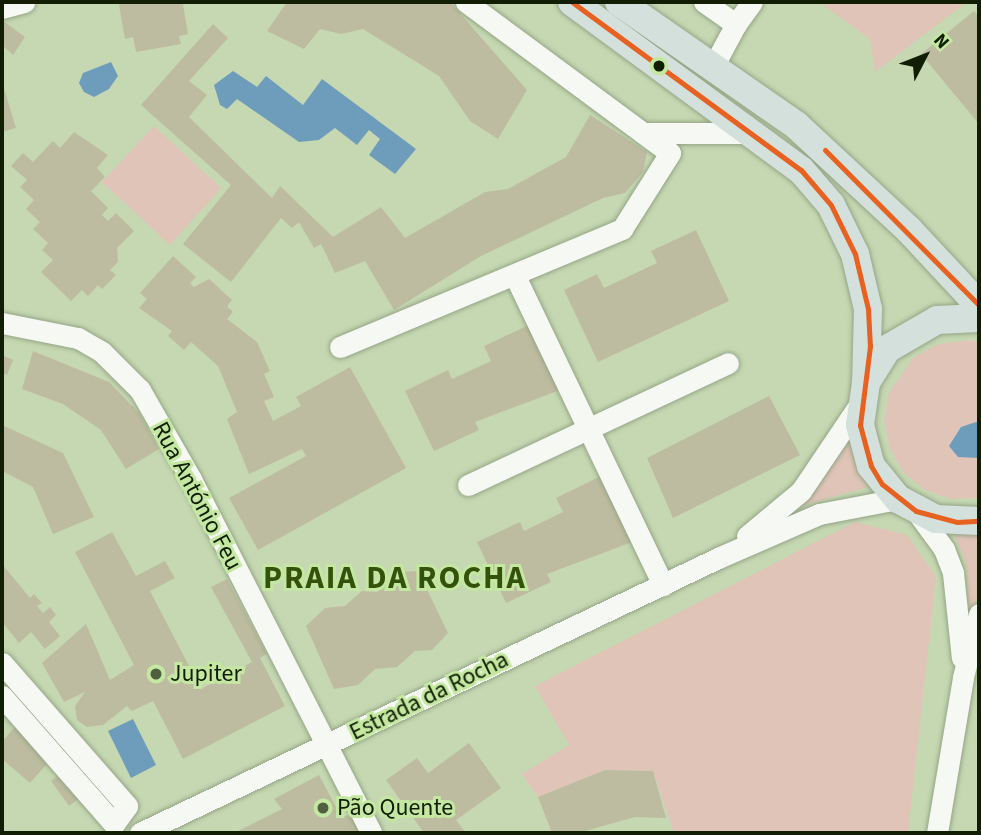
<!DOCTYPE html>
<meta charset="utf-8">
<style>
body{margin:0}
#map{position:relative;width:981px;height:835px;overflow:hidden;background:#c5d8b2;font-family:"Source Sans 3",sans-serif}
div>[style]{position:absolute}
.green>*{inset:0;background:#e0c4b8}
.water>*{inset:0;background:#6e9dbc}
.building>*{inset:0;background:#bebca0}
.roads{filter:drop-shadow(0 0 2px #96a587) drop-shadow(0 0 2px #96a587)}
.minor>*{height:21px;margin:-10.5px;padding:0 10.5px;transform-origin:10.5px;border-radius:10.5px;background:#f6f9f3}
.major>*{height:28px;margin:-14px;padding:0 14px;transform-origin:14px;border-radius:14px;background:#d4e0db}
.bus-1>*{height:5px;margin:-2.5px;padding:0 2.5px;transform-origin:2.5px;border-radius:2.5px;background:#e76120}
.dots>*{width:19px;height:19px;translate:-50% -50%;box-sizing:border-box;border:4px solid #c4e8a2;border-radius:50%}
span{translate:-50% -50%;white-space:nowrap;text-align:center;line-height:1.15;-webkit-text-stroke:6px #c4e8a2;paint-order:stroke}
.street-label{font-size:24px;color:#111e03}
.poi-label{font-size:24px;color:#111e03}
.left{translate:0 -50%;text-align:left}
.district-label{font-size:32px;color:#35520c;font-weight:700;letter-spacing:2px}
.frame{position:absolute;inset:0;border:4px solid #111e03;pointer-events:none}
.north{position:absolute;left:890px;top:21px;width:70px;height:70px;-webkit-text-stroke:5px #c4e8a2;paint-order:stroke;rotate:48deg;font-size:19px;font-weight:700;line-height:28px;text-align:center;color:#111e03}
.north::after{content:'';display:block;margin:auto;width:24px;height:32px;background:#111e03;clip-path:polygon(50% 0,100% 100%,50% 72%,0 100%)}
</style>
<div id="map">
<div class="green">
<div style="clip-path:polygon(819px 2px,967px 2px,875px 72px,870px 39px)"></div>
<div style="clip-path:polygon(154px 126px,221px 188px,170px 245px,102px 182px)"></div>
<div style="clip-path:polygon(971px 340px,979px 342px,979px 498px,951px 499px,925px 490px,904px 473px,890px 449px,884px 420px,889px 393px,914px 357px,938px 344px)"></div>
<div style="clip-path:polygon(848px 439px,871px 486px,794px 508px)"></div>
<div style="clip-path:polygon(855px 522px,907px 535px,936px 577px,908px 833px,674px 833px,653px 771px,605px 770px,538px 797px,522px 774px,569px 745px,535px 686px)"></div>
<div style="clip-path:polygon(979px 526px,979px 580px,975px 612px,969px 611px,966px 562px,951px 527px)"></div>
</div>
<div class="water">
<div style="clip-path:polygon(111px 62px,118px 76px,109px 89px,94px 97px,84px 92px,79px 83px,83px 73px)"></div>
<div style="clip-path:polygon(233px 71px,257px 87px,266px 76px,303px 105px,322px 79px,416px 149px,395px 174px,369px 155px,380px 139px,369px 130px,357px 145px,335px 128px,319px 140px,299px 142px,237px 99px,227px 109px,220px 105px,214px 85px)"></div>
<div style="clip-path:polygon(979px 421px,979px 458px,958px 457px,949px 446px,961px 427px)"></div>
<div style="clip-path:polygon(133px 719px,156px 765px,131px 778px,108px 731px)"></div>
</div>
<div class="building">
<div style="clip-path:polygon(124px 2px,188px 2px,183px 4px,188px 34px,179px 36px,181px 44px,136px 52px,133px 37px,125px 39px,119px 5px)"></div>
<div style="clip-path:polygon(287px 2px,450px 2px,527px 90px,498px 139px,470px 121px,439px 76px,363px 29px,341px 34px,320px 29px,304px 49px,267px 31px)"></div>
<div style="clip-path:polygon(974px 11px,979px 17px,979px 124px,921px 54px)"></div>
<div style="clip-path:polygon(2px 20px,25px 37px,13px 55px,2px 45px)"></div>
<div style="clip-path:polygon(213px 24px,228px 38px,189px 81px,207px 95px,189px 117px,272px 198px,280px 186px,333px 237px,381px 207px,405px 238px,485px 192px,508px 189px,566px 157px,590px 115px,647px 152px,643px 172px,625px 193px,603px 198px,481px 256px,394px 310px,365px 261px,335px 273px,321px 244px,314px 248px,299px 222px,292px 228px,281px 218px,231px 282px,183px 244px,231px 185px,141px 105px)"></div>
<div style="clip-path:polygon(2px 82px,16px 128px,2px 132px)"></div>
<div style="clip-path:polygon(74px 132px,108px 155px,97px 168px,105px 177px,91px 191px,108px 208px,102px 215px,108px 221px,116px 213px,134px 231px,117px 248px,118px 262px,110px 270px,116px 275px,102px 289px,98px 285px,88px 296px,82px 290px,71px 301px,41px 272px,53px 260px,42px 250px,48px 243px,33px 229px,40px 222px,26px 209px,34px 200px,20px 187px,27px 180px,11px 166px,23px 153px,33px 162px,53px 141px,60px 148px)"></div>
<div style="clip-path:polygon(696px 230px,729px 301px,598px 362px,564px 290px,597px 274px,604px 288px,657px 263px,651px 251px)"></div>
<div style="clip-path:polygon(173px 256px,196px 277px,190px 283px,194px 287px,209px 279px,232px 300px,227px 306px,233px 312px,227px 319px,257px 342px,270px 371px,264px 374px,274px 397px,264px 401px,273px 421px,301px 406px,296px 397px,350px 367px,406px 468px,258px 550px,229px 498px,306px 456px,302px 449px,249px 474px,227px 419px,237px 412px,218px 366px,191px 342px,184px 350px,168px 336px,172px 331px,139px 308px,147px 299px,140px 293px)"></div>
<div style="clip-path:polygon(529px 325px,560px 390px,475px 422px,479px 430px,434px 451px,405px 391px,448px 370px,452px 379px,491px 361px,484px 346px)"></div>
<div style="clip-path:polygon(33px 351px,109px 382px,139px 413px,159px 449px,126px 469px,101px 430px,63px 404px,22px 389px)"></div>
<div style="clip-path:polygon(2px 355px,13px 360px,7px 375px,2px 373px)"></div>
<div style="clip-path:polygon(769px 396px,800px 455px,673px 518px,647px 458px)"></div>
<div style="clip-path:polygon(2px 425px,63px 453px,94px 517px,53px 534px,33px 487px,2px 471px)"></div>
<div style="clip-path:polygon(601px 476px,632px 542px,547px 574px,551px 582px,506px 603px,477px 542px,520px 522px,524px 531px,563px 512px,556px 498px)"></div>
<div style="clip-path:polygon(112px 532px,136px 576px,165px 561px,175px 578px,150px 591px,201px 689px,252px 662px,211px 587px,227px 579px,267px 654px,260px 658px,285px 706px,183px 759px,153px 701px,132px 711px,127px 706px,103px 725px,87px 727px,77px 720px,75px 706px,85px 692px,64px 702px,42px 663px,86px 624px,110px 680px,134px 665px,75px 552px)"></div>
<div style="clip-path:polygon(2px 564px,30px 598px,34px 594px,42px 603px,37px 606px,43px 613px,50px 607px,56px 615px,49px 622px,60px 636px,45px 649px,31px 632px,19px 643px,2px 622px)"></div>
<div style="clip-path:polygon(418px 571px,448px 633px,432px 650px,415px 651px,397px 667px,375px 669px,358px 685px,334px 689px,306px 626px,325px 608px,345px 606px,362px 591px,377px 592px,397px 572px)"></div>
<div style="clip-path:polygon(17px 724px,54px 756px,30px 783px,2px 759px,2px 742px)"></div>
<div style="clip-path:polygon(469px 743px,501px 788px,456px 820px,466px 833px,424px 833px,386px 780px,417px 758px,428px 773px)"></div>
<div style="clip-path:polygon(65px 770px,83px 795px,69px 806px,51px 781px)"></div>
<div style="clip-path:polygon(605px 770px,653px 771px,666px 818px,635px 817px,578px 833px,552px 833px,538px 797px)"></div>
<div style="clip-path:polygon(319px 775px,342px 818px,353px 812px,363px 833px,234px 833px,282px 809px,274px 799px)"></div>
</div>
<div class="roads">
<div class="minor">
<div style="left:704px;top:2px;width:39px;rotate:35deg"></div>
<div style="left:736px;top:24px;width:27px;rotate:-54deg"></div>
<div style="left:2px;top:8px;width:23px;rotate:-15deg"></div>
<div style="left:714px;top:65px;width:47px;rotate:-61.8deg"></div>
<div style="left:643px;top:133px;width:108px"></div>
<div style="left:515px;top:276px;width:343px;rotate:64.4deg"></div>
<div style="left:2px;top:323px;width:77px;rotate:11.2deg"></div>
<div style="left:78px;top:338px;width:28px;rotate:30deg"></div>
<div style="left:102px;top:352px;width:54px;rotate:45deg"></div>
<div style="left:140px;top:390px;width:103px;rotate:60.2deg"></div>
<div style="left:191px;top:479px;width:397px;rotate:63deg"></div>
<div style="left:340px;top:347px;width:306px;rotate:-22.7deg"></div>
<div style="left:622px;top:229px;width:90px;rotate:-57.7deg"></div>
<div style="left:670px;top:153px;width:254px;rotate:-143.5deg"></div>
<div style="left:468px;top:485px;width:287px;rotate:-25.1deg"></div>
<div style="left:917px;top:512px;width:46px;rotate:53.9deg"></div>
<div style="left:944px;top:549px;width:26px;rotate:69deg"></div>
<div style="left:953px;top:573px;width:85px;rotate:84deg"></div>
<div style="left:747px;top:536px;width:70px;rotate:-39.8deg"></div>
<div style="left:801px;top:491px;width:104px;rotate:-56deg"></div>
<div style="left:2px;top:663px;width:190px;rotate:48.8deg"></div>
<div style="left:127px;top:806px;width:22px;rotate:126deg"></div>
<div style="left:114px;top:824px;width:170px;rotate:-131.2deg"></div>
<div style="left:140px;top:833px;width:640px;rotate:-25.44deg"></div>
<div style="left:718px;top:558px;width:110px;rotate:-23.5deg"></div>
<div style="left:819px;top:514px;width:80px;rotate:-10.8deg"></div>
<div style="left:937px;top:833px;width:158px;rotate:-80.5deg"></div>
<div style="left:963px;top:677px;width:65px;rotate:-75.7deg"></div>
</div>
<div class="major">
<div style="left:572px;top:2px;width:284px;rotate:36.3deg"></div>
<div style="left:801px;top:170px;width:46px;rotate:49.4deg"></div>
<div style="left:831px;top:205px;width:55px;rotate:63.9deg"></div>
<div style="left:855px;top:254px;width:57px;rotate:76.7deg"></div>
<div style="left:868px;top:309px;width:74px;rotate:91.5deg"></div>
<div style="left:619px;top:2px;width:216px;rotate:34.8deg"></div>
<div style="left:796px;top:125px;width:154px;rotate:42.9deg"></div>
<div style="left:909px;top:230px;width:103px;rotate:47deg"></div>
<div style="left:979px;top:318px;width:42px;rotate:177.3deg"></div>
<div style="left:937px;top:320px;width:58px;rotate:149.9deg"></div>
<div style="left:887px;top:349px;width:40px;rotate:122deg"></div>
<div style="left:866px;top:383px;width:42px;rotate:98.1deg"></div>
<div style="left:860px;top:425px;width:42px;rotate:75deg"></div>
<div style="left:871px;top:466px;width:43px;rotate:50.7deg"></div>
<div style="left:898px;top:499px;width:43px;rotate:27.8deg"></div>
<div style="left:936px;top:519px;width:43px;rotate:2.7deg"></div>
</div>
</div>
<div class="bus-1">
<div style="left:572px;top:2px;width:284px;rotate:36.3deg"></div>
<div style="left:801px;top:170px;width:46px;rotate:49.4deg"></div>
<div style="left:831px;top:205px;width:55px;rotate:63.9deg"></div>
<div style="left:855px;top:254px;width:57px;rotate:76.7deg"></div>
<div style="left:868px;top:309px;width:37px;rotate:87deg"></div>
<div style="left:870px;top:346px;width:80px;rotate:97.2deg"></div>
<div style="left:860px;top:425px;width:42px;rotate:75deg"></div>
<div style="left:871px;top:466px;width:21px;rotate:59deg"></div>
<div style="left:882px;top:484px;width:43px;rotate:38.5deg"></div>
<div style="left:916px;top:511px;width:42px;rotate:15deg"></div>
<div style="left:957px;top:522px;width:22px;rotate:-3deg"></div>
<div style="left:825px;top:150px;width:218px;rotate:45.2deg"></div>
</div>
<div class="dots">
<div style="left:659px;top:66px;background:#111e03"></div>
<div style="left:156px;top:674px;background:#505f40"></div>
<div style="left:323px;top:808px;background:#505f40"></div>
</div>
<div class="street-label">
<span style="left:197px;top:496px;rotate:62deg">Rua António Feu</span>
<span style="left:429px;top:696px;rotate:-26deg">Estrada da Rocha</span>
</div>
<div class="poi-label">
<span class="left" style="left:170px;top:674px">Jupiter</span>
<span class="left" style="left:337px;top:808px">Pão Quente</span>
</div>
<div class="district-label">
<span style="left:395px;top:578px">PRAIA DA ROCHA</span>
</div>
<div class="frame"></div>
<div class="north">N</div>
</div>
